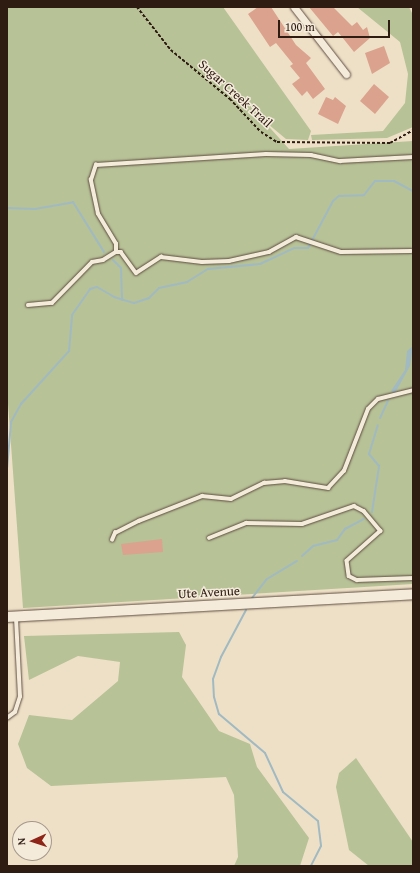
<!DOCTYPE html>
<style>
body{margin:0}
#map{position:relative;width:420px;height:873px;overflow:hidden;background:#eee0c7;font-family:"Gentium Book Plus",serif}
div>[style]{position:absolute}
.green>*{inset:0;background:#b7c297}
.water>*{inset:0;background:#a1bac1}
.stream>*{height:2px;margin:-1px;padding:0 1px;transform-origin:1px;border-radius:1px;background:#a1bac1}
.building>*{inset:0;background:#dba28d}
.path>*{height:1.5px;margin-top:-0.75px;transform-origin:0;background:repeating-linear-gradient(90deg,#2e1b12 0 3px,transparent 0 5px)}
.roads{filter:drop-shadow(0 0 1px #5e4c3f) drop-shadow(0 0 1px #5e4c3f)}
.service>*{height:3.5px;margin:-1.75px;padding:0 1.75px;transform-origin:1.75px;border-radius:1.75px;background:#f4ebdb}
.minor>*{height:7px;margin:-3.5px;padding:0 3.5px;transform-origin:3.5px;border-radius:3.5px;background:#f4ebdb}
.secondary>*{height:10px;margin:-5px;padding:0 5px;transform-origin:5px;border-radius:5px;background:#f4ebdb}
span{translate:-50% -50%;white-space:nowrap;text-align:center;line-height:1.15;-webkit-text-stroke:3px #f4ebdb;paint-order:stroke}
.street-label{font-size:13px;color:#2e1b12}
.frame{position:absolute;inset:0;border:8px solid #2e1b12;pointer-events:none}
.north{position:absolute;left:12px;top:821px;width:40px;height:40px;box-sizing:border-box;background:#f4ebdb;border:1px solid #a5988b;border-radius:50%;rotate:267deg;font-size:11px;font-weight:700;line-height:16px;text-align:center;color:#2e1b12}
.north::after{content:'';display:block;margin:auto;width:14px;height:18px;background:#8f2418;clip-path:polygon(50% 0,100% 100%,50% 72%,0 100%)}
.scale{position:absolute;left:278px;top:20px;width:112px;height:18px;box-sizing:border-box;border:2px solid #2e1b12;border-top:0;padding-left:5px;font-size:12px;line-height:14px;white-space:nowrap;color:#2e1b12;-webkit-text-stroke:3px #f4ebdb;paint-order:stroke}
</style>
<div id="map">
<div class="green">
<div style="clip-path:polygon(7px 7px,223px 7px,311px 131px,308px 140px,286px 139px,262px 119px,289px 149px,413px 141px,413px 584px,23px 608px,7px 390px)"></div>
<div style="clip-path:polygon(357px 7px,409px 7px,413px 15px,413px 127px,387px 138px,312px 140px,311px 135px,383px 131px,405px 103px,408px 74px,400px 42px)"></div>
<div style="clip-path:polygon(179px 632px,186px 645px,182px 677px,219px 731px,250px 744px,257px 767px,309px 838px,300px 866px,234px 866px,238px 857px,234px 795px,226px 777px,51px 786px,27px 768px,18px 744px,29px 715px,72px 720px,118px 681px,120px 662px,78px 656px,29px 680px,24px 636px)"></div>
<div style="clip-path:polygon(356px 758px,413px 842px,413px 866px,369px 866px,349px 850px,336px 787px,339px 773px)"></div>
</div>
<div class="water">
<div style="clip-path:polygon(413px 346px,410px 366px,395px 393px,391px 391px,405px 370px,407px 351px)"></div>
</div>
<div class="stream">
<div style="left:7px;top:208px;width:28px;rotate:2deg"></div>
<div style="left:35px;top:209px;width:39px;rotate:-10deg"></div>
<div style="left:73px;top:202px;width:59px;rotate:58.2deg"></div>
<div style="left:113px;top:260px;width:11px;rotate:45deg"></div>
<div style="left:121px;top:268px;width:32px;rotate:88deg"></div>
<div style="left:380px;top:418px;width:19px;rotate:-65deg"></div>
<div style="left:7px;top:469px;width:47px;rotate:-85.1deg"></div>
<div style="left:11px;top:422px;width:21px;rotate:-61deg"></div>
<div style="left:21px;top:404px;width:72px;rotate:-47.8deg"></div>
<div style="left:69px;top:351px;width:36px;rotate:-85deg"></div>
<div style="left:72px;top:315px;width:32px;rotate:-55deg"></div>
<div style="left:90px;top:289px;width:7px;rotate:-16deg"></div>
<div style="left:97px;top:287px;width:20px;rotate:30deg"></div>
<div style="left:114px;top:297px;width:21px;rotate:17deg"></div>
<div style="left:134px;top:303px;width:16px;rotate:-18deg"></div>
<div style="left:149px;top:298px;width:14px;rotate:-45deg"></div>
<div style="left:159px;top:288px;width:29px;rotate:-12deg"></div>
<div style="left:187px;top:282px;width:25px;rotate:-32deg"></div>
<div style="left:208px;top:269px;width:52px;rotate:-5.5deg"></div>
<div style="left:260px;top:264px;width:38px;rotate:-25deg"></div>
<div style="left:295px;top:248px;width:13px"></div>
<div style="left:308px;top:248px;width:53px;rotate:-62deg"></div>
<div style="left:333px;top:201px;width:8px;rotate:-40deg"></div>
<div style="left:339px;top:196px;width:25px;rotate:-2deg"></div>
<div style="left:364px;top:195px;width:18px;rotate:-52deg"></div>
<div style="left:375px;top:181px;width:19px"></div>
<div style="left:394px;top:181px;width:21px;rotate:28deg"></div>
<div style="left:372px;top:512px;width:47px;rotate:-81.3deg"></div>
<div style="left:379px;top:466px;width:16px;rotate:-130deg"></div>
<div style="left:369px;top:454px;width:30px;rotate:-73deg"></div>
<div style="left:7px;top:529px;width:20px;rotate:90deg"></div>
<div style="left:302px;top:556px;width:15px;rotate:-42deg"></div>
<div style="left:313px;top:546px;width:25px;rotate:-14deg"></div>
<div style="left:337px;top:540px;width:14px;rotate:-54deg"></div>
<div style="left:345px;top:529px;width:21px;rotate:-28deg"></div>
<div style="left:252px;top:598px;width:24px;rotate:-52deg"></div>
<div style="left:267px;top:579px;width:35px;rotate:-31deg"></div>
<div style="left:246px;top:610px;width:53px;rotate:118deg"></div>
<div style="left:221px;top:657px;width:23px;rotate:110deg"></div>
<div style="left:213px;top:679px;width:18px;rotate:87deg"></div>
<div style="left:214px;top:697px;width:18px;rotate:74deg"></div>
<div style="left:219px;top:714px;width:60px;rotate:40.3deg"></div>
<div style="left:265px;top:753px;width:43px;rotate:65.2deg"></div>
<div style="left:283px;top:792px;width:45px;rotate:39.6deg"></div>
<div style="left:318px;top:821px;width:25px;rotate:83deg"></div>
<div style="left:321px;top:846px;width:22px;rotate:117deg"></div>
</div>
<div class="building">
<div style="clip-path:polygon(258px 7px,271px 7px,296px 45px,311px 58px,306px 63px,325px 89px,313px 99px,307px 91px,302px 96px,292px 84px,300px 78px,290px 66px,293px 64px,276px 43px,270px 47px,248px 14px)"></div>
<div style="clip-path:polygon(309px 7px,333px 7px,352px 26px,357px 22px,363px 30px,367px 27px,370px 38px,354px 52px,338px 32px,333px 36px)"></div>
<div style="clip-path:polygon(384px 46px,390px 63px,372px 74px,365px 53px)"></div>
<div style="clip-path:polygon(374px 84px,389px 97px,375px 114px,360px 101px)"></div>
<div style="clip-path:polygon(326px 97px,333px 100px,335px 97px,346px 106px,338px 124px,318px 114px)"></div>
<div style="clip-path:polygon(162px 539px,163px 552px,123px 555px,121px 544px)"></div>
</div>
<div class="path">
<div style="left:137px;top:7px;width:55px;rotate:51.7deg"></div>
<div style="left:171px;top:50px;width:77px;rotate:39.7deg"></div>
<div style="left:230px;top:99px;width:45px;rotate:46.8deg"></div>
<div style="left:261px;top:132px;width:19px;rotate:32deg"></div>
<div style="left:277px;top:142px;width:113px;rotate:0.5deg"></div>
<div style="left:390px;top:143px;width:26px;rotate:-29deg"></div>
</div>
<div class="roads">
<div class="service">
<div style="left:116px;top:252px;width:5px"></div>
<div style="left:121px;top:252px;width:26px;rotate:54deg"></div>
<div style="left:136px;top:273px;width:30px;rotate:-33deg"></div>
<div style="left:161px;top:257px;width:41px;rotate:7deg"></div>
<div style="left:202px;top:262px;width:27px;rotate:-2deg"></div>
<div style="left:229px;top:261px;width:41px;rotate:-12.7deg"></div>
<div style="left:269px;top:252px;width:31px;rotate:-29deg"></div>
<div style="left:296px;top:237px;width:47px;rotate:18.4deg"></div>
<div style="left:341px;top:252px;width:70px;rotate:-0.8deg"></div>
<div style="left:28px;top:305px;width:24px;rotate:-5deg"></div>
<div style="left:52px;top:303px;width:57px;rotate:-45.7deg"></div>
<div style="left:92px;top:262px;width:11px;rotate:-10deg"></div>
<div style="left:103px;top:260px;width:15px;rotate:-32deg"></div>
<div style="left:116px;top:252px;width:8px;rotate:-90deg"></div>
<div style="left:116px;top:244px;width:35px;rotate:-121deg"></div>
<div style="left:98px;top:214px;width:35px;rotate:-102deg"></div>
<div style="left:91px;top:180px;width:16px;rotate:-72deg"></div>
<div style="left:96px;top:165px;width:170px;rotate:-3.7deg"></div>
<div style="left:266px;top:154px;width:45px;rotate:1.3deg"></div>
<div style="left:311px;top:155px;width:30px;rotate:12deg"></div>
<div style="left:340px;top:161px;width:73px;rotate:-3.1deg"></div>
<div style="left:209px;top:538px;width:40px;rotate:-22deg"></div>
<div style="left:246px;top:523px;width:56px;rotate:1deg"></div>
<div style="left:302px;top:524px;width:55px;rotate:-19.1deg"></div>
<div style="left:354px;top:506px;width:11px;rotate:27deg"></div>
<div style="left:364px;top:511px;width:26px;rotate:50deg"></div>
<div style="left:381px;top:531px;width:45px;rotate:138.6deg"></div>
<div style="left:347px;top:561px;width:15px;rotate:82deg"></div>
<div style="left:349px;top:576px;width:9px;rotate:27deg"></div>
<div style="left:357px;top:580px;width:56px;rotate:-2deg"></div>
<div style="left:112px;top:540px;width:8px;rotate:-67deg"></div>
<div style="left:115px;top:533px;width:27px;rotate:-27deg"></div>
<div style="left:139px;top:521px;width:68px;rotate:-21.6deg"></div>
<div style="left:202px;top:496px;width:29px;rotate:6deg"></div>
<div style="left:231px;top:499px;width:37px;rotate:-26deg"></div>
<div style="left:264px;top:483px;width:21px;rotate:-5deg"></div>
<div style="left:285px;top:481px;width:44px;rotate:9.2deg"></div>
<div style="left:328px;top:488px;width:23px;rotate:-47deg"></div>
<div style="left:344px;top:471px;width:66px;rotate:-68.8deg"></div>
<div style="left:368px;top:409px;width:14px;rotate:-45deg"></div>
<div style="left:378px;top:399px;width:36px;rotate:-14deg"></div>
<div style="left:7px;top:718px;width:10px;rotate:-37deg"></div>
<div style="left:15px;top:712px;width:16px;rotate:-72deg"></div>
<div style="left:20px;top:697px;width:80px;rotate:-92.9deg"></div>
</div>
<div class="minor">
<div style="left:294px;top:7px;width:85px;rotate:52.2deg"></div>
</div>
<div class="secondary">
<div style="left:7px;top:617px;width:407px;rotate:-3.2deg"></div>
</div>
</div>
<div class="street-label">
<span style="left:235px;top:94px;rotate:42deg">Sugar Creek Trail</span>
<span style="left:209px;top:593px;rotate:-3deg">Ute Avenue</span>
</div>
<div class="frame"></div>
<div class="north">N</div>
<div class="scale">100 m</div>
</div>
